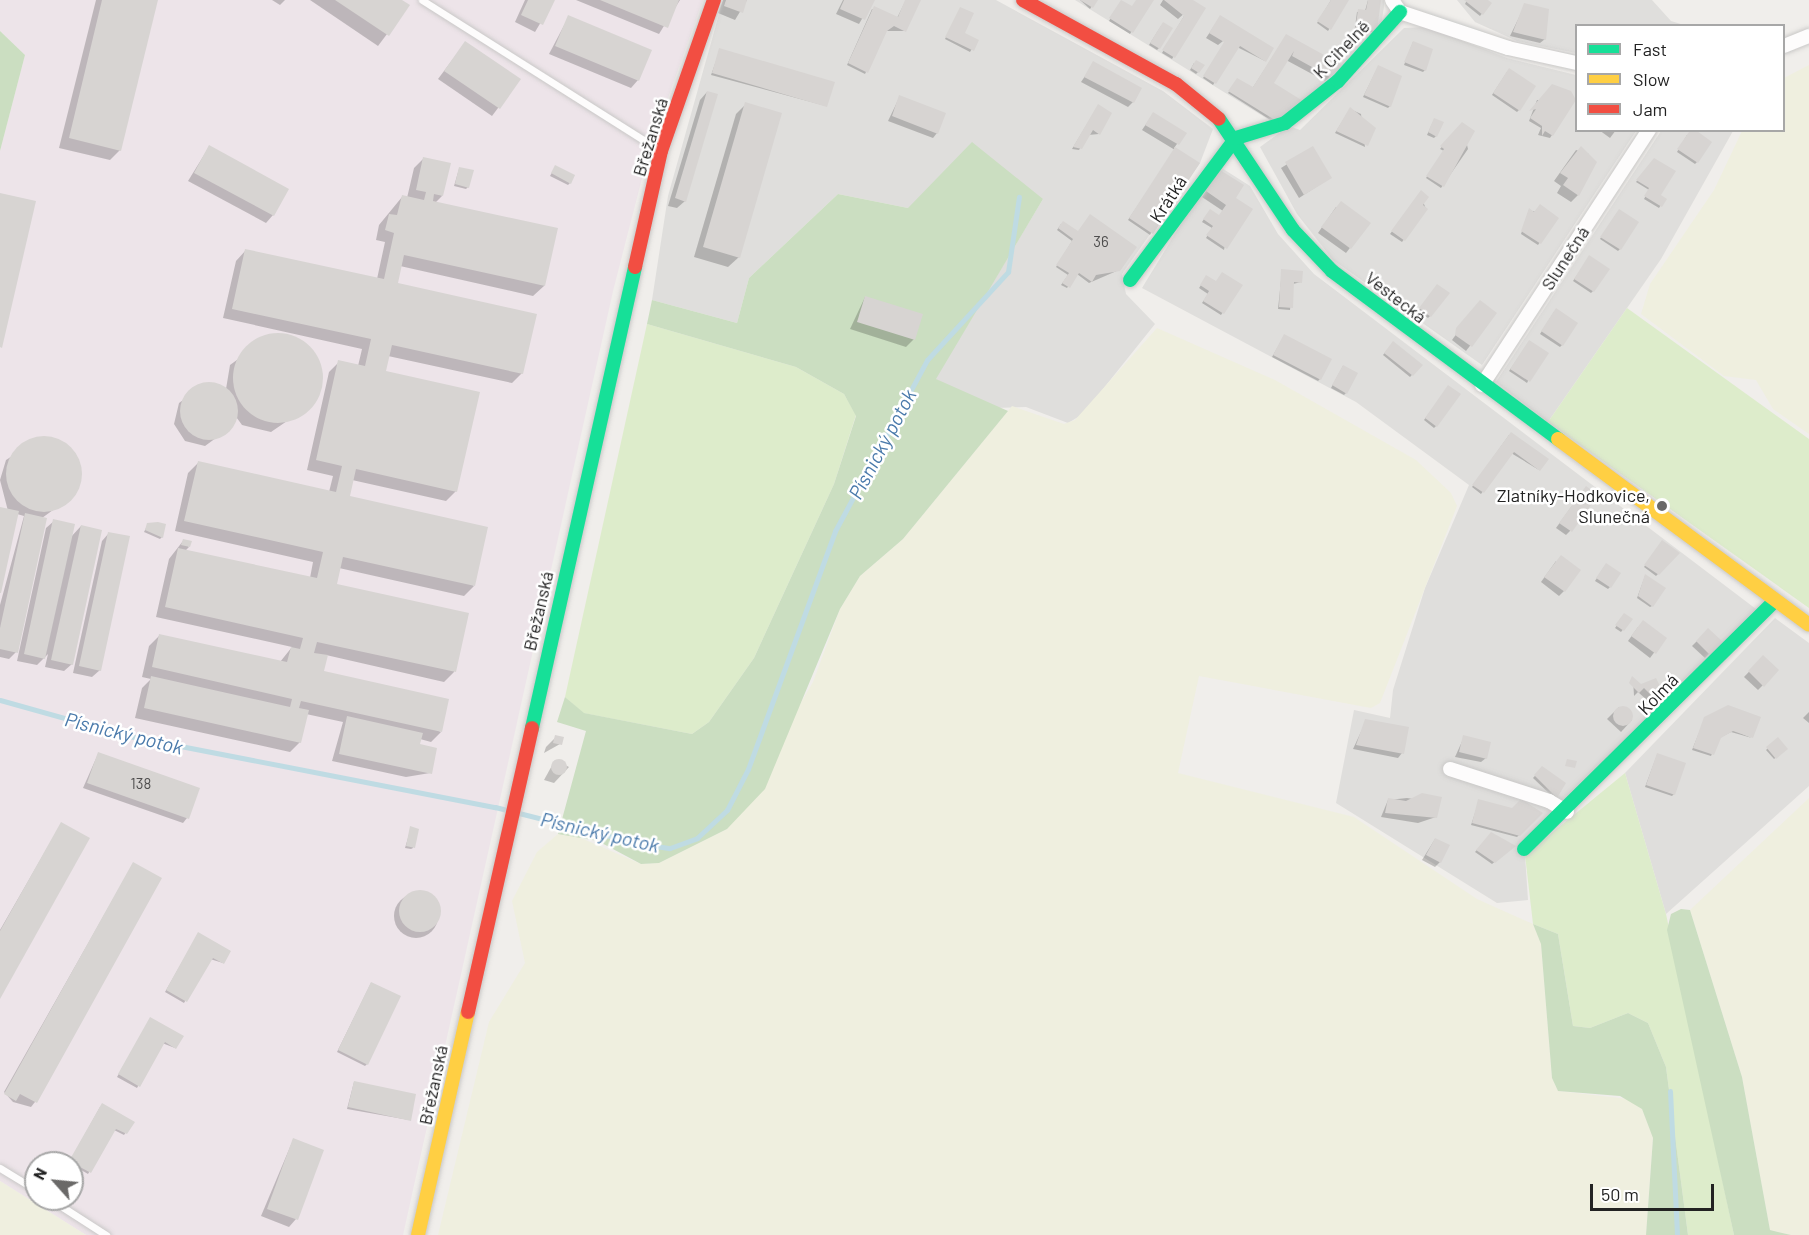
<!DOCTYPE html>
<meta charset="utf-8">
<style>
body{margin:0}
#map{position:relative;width:1809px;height:1235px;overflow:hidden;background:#f0eeeb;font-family:Barlow,sans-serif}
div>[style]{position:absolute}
.residential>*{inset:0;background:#dfdedc}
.industrial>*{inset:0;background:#ede4e9}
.farmland>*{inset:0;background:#efefdf}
.grass>*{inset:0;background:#ddeccb}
.forest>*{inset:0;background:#cbdec1}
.shadow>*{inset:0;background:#0003}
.round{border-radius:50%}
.stream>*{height:5px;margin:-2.5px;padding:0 2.5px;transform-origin:2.5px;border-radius:2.5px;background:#bfdbe3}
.building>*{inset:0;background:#d7d4d2}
.roads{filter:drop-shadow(0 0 2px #c9c8c7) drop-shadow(0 0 2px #c9c8c7)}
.lane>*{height:7px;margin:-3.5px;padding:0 3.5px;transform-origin:3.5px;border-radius:3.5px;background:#fdfcfc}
.street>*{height:14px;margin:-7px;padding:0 7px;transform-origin:7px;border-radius:7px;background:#fdfcfc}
.fast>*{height:14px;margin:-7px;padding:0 7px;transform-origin:7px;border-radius:7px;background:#16e098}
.slow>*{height:14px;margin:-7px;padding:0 7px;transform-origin:7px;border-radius:7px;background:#ffcf43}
.jam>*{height:14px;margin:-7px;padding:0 7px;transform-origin:7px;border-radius:7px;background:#f24e42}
.dots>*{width:16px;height:16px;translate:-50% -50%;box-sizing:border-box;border:3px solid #fff;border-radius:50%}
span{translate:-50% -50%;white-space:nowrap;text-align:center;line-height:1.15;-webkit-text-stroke:5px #fff;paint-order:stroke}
.number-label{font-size:15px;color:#4f4e4e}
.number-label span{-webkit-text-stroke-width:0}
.street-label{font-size:18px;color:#222}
.poi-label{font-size:18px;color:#222}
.right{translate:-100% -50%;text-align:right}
.water-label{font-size:20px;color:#4a7aab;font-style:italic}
.legend{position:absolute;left:1575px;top:24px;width:210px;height:108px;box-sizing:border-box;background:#fff;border:2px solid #a7a7a7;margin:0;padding:8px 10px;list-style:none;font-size:18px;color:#222}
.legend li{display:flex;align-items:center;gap:12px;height:30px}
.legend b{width:30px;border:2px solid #a7a7a7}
.north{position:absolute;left:24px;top:1151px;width:60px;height:60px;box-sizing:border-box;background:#fff;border:2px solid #a7a7a7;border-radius:50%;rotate:297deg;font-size:16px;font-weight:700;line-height:24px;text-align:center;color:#222}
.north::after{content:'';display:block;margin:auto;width:21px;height:27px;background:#6a6968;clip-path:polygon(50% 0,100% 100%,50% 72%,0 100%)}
.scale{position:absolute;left:1590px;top:1184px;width:124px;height:27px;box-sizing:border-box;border:3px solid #222;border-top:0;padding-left:8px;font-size:18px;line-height:21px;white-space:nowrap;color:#222;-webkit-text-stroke:4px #fff;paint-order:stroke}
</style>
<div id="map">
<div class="residential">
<div style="clip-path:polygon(723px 0,996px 0,1163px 91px,1213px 129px,1200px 163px,1122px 274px,1126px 294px,1155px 324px,1083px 414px,1068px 423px,1026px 407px,994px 408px,935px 379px,1043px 199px,908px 208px,838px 194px,749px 278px,737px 323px,652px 300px,668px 196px)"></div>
<div style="clip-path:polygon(1075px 0,1384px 0,1384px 7px,1380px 31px,1279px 126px)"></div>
<div style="clip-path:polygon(1457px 0,1652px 0,1671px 21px,1684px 25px,1576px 26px,1576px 53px,1517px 41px,1475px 22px)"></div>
<div style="clip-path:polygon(1426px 27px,1507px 58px,1576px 75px,1576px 130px,1636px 131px,1482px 365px,1333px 260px,1297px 214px,1260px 147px,1289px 126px,1300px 130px,1404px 28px)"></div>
<div style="clip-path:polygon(1661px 131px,1733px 131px,1661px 259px,1548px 422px,1496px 382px)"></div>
<div style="clip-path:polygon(1217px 165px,1250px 186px,1278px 234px,1314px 274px,1756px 609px,1565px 804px,1450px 765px,1553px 807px,1525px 855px,1528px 900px,1497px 903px,1336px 803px,1354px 710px,1390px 718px,1393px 690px,1425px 588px,1469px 485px,1356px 402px,1142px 288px)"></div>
<div style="clip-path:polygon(1775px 618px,1809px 643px,1809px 786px,1666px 914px,1625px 773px)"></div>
</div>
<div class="industrial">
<div style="clip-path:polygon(evenodd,0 0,703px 0,649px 151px,613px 291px,403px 1235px,86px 1235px,0 1181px,0 151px,25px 55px,0 31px,0 0,36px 1163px,72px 1163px,72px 1199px,36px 1199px,36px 1163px)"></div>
</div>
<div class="farmland">
<div style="clip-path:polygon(1809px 65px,1809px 434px,1773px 409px,1756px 380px,1724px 376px,1641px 314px,1650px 284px,1714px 190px,1742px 131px,1784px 130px,1784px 78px)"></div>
<div style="clip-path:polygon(1157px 328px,1275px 380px,1416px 460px,1451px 493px,1457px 506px,1380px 703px,1371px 708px,1199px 676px,1178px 773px,1354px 817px,1477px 899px,1533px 924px,1541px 943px,1552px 1078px,1558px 1091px,1628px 1099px,1642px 1109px,1653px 1137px,1646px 1235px,438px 1235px,489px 1022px,525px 963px,512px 901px,537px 852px,558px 834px,574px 835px,641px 864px,659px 863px,727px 829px,813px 682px,840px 609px,860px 576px,903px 539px,1012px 406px,1064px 424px,1075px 420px)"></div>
<div style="clip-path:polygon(1809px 798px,1809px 1235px,1791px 1235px,1770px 1230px,1742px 1077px,1690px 910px)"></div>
<div style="clip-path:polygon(0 1181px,86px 1235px,0 1235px)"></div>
</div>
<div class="grass">
<div style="clip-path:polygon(1627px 308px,1809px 439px,1809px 608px,1548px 422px)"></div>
<div style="clip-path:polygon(647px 324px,796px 367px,844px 394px,856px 415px,834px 484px,754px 658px,709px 722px,692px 734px,583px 713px,565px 697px)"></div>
<div style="clip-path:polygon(1625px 773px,1666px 914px,1734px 1235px,1688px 1235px,1666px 1067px,1648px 1023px,1628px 1013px,1590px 1028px,1573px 1026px,1558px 934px,1533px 924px,1525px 855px)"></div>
</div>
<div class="forest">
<div style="clip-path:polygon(0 31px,25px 55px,0 151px)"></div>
<div style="clip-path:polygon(972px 142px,1043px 199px,936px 379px,1008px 411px,903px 539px,860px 576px,840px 609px,765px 789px,727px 829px,659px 863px,641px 864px,598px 841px,558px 834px,586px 731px,557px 722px,565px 697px,584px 713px,692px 734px,709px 722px,754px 658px,834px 484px,856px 416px,844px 394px,796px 367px,647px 324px,652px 300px,737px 323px,749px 278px,838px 194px,908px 208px)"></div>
<div style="clip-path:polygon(1681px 909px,1690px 910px,1742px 1077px,1770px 1230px,1791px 1235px,1734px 1235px,1667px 930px,1671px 914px)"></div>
<div style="clip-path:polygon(1533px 924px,1558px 934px,1573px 1026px,1590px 1028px,1628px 1013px,1648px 1023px,1666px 1067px,1688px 1235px,1646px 1235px,1653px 1138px,1642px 1109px,1620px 1096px,1558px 1091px,1552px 1078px,1541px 944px)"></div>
</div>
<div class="shadow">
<div style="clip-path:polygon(96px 0,150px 0,120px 150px,110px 160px,59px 148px)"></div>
<div style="clip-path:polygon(272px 0,285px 0,280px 5px)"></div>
<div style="clip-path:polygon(310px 0,400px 0,408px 6px,378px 46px)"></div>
<div style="clip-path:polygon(525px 0,554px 0,535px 32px,515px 22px)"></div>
<div style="clip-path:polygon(576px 0,680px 0,659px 34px)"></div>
<div style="clip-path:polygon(723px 0,747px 0,735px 20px,718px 13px)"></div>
<div style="clip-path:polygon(843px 0,873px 0,859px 24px,836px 14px)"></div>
<div style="clip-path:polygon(906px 0,919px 0,905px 31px,886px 31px,865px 74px,847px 65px,872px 9px,897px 18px)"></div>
<div style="clip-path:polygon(1080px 0,1096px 0,1090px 9px)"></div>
<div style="clip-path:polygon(1137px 0,1152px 0,1130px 34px,1109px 21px,1120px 3px,1132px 8px)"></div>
<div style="clip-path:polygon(1163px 0,1190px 0,1204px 9px,1172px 59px,1162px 53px,1187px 11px,1178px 19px,1160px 5px)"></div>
<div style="clip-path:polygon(1331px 0,1347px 0,1328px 31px,1317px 23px)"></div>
<div style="clip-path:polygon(1368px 0,1380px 0,1373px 32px,1354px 34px,1357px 12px,1365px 11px)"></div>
<div style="clip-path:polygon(1467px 0,1486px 0,1490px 3px,1480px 16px,1465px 4px)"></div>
<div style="clip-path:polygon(1525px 5px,1545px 39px,1540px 43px,1510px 36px)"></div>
<div style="clip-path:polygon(959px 11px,963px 34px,977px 41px,970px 52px,945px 39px)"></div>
<div style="clip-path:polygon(569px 16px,638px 80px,631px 88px,549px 54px)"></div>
<div style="clip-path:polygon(1220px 17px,1265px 61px,1237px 47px,1213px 85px,1203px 78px,1228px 37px,1218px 45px,1206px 38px)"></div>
<div style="clip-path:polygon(1161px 26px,1159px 48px,1157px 50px,1149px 45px)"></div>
<div style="clip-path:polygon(1286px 36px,1341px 67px,1325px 81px,1286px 60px,1272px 83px,1275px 123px,1228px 93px,1236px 82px,1252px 89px)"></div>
<div style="clip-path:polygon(1413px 42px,1425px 70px,1423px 72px,1404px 65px)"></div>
<div style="clip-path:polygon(465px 43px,519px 80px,492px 116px,438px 79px)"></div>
<div style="clip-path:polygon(720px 50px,826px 106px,711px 75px)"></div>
<div style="clip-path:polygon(1094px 63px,1133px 102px,1128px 107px,1081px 82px)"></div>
<div style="clip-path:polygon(1194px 63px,1198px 72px,1196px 74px,1190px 70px)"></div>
<div style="clip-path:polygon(1377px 69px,1390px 106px,1388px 108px,1363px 97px)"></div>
<div style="clip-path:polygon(1507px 72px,1519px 110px,1517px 112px,1492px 95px)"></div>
<div style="clip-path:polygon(707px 92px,685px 201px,677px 208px,668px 206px,700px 100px)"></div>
<div style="clip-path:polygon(900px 96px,937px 133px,933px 138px,888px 121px)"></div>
<div style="clip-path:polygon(1537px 100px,1575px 100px,1550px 138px,1538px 135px,1541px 128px,1529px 121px)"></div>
<div style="clip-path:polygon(746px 104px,739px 257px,728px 267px,694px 257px,736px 114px)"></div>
<div style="clip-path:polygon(1098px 106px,1099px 134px,1088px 135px,1079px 150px,1072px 149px)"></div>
<div style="clip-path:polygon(1350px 109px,1361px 114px,1365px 147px,1335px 133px)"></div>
<div style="clip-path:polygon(1153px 114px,1185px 133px,1174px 148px,1198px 164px,1150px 235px,1128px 220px,1175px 150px,1142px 130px)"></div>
<div style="clip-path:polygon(1433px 122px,1436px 136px,1434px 138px,1427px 135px)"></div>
<div style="clip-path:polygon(1462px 124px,1468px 149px,1441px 188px,1426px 178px,1444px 151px,1440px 149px)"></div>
<div style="clip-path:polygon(1599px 130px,1616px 130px,1610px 138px)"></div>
<div style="clip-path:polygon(1687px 135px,1697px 162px,1695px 164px,1677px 152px)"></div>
<div style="clip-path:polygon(209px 147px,273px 215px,266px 223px,188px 181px)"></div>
<div style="clip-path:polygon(1313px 148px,1330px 178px,1299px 198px,1281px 168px)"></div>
<div style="clip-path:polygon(1576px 150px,1589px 154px,1578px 195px,1571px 202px,1557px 193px,1561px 186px,1554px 181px)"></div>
<div style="clip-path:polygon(424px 158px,442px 196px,435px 203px,556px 230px,544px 286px,533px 296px,400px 266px,396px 284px,522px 373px,512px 383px,388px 356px,384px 372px,456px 491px,446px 501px,352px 480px,348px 497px,474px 586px,464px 596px,339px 568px,336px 585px,467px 614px,454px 672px,444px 682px,326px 655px,322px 673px,441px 732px,431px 742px,420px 739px,418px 749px,430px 773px,406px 777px,332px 761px,343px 722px,306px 714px,300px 742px,290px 752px,135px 718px,142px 688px,151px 679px,142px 677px,149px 646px,159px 636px,280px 662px,292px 647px,156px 617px,169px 559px,183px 541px,189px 547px,185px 551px,310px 578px,313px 562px,175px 531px,188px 473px,198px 463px,329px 492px,333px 476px,307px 470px,329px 372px,339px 362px,358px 366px,362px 349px,223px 318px,236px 261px,246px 250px,377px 279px,385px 242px,376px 240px,379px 225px,402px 197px,407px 198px,414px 168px)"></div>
<div style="clip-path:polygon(1654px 160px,1659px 196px,1665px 199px,1659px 208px,1644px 199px,1649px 190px,1636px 182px)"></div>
<div style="clip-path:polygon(459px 169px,468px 187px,466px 189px,454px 186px)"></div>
<div style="clip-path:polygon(554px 169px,570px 183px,568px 185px,550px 176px)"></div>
<div style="clip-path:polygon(1216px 176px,1234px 198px,1224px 250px,1206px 238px,1212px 228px,1202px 222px,1208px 213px,1219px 217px,1223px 211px,1202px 197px)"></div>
<div style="clip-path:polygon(1420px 194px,1426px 209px,1402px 242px,1390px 234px)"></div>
<div style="clip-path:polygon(1336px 207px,1369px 223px,1346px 253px,1318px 233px)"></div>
<div style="clip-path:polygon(1529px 210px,1557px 218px,1538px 245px,1521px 234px)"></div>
<div style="clip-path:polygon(1617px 213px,1620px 249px,1618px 251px,1600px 239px)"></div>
<div style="clip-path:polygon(1061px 224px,1078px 233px,1119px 270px,1089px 283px,1077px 274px,1067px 288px,1061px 285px,1068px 275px,1056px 267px,1072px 241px,1057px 230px)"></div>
<div style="clip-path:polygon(1588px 259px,1593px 291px,1591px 293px,1573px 281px)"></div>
<div style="clip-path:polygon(1282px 271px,1301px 282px,1293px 284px,1290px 310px,1278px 309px)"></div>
<div style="clip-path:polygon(1205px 279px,1241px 286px,1221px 315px,1202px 303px,1208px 294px,1199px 288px)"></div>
<div style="clip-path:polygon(1436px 288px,1430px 316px,1428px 318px,1418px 311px)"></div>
<div style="clip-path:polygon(865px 297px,914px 339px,906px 347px,850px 329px)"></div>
<div style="clip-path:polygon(1476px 307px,1495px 313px,1466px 351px,1452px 340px)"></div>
<div style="clip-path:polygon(1554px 312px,1562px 345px,1560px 347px,1540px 334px)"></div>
<div style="clip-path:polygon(271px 335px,300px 341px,320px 370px,312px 404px,271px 432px,242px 425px,234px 414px,231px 427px,205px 446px,185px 441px,174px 424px,179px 403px,205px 384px,226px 389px,230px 365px)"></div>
<div style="clip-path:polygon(1283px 338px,1320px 379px,1318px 381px,1272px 357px)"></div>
<div style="clip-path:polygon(1393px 343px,1421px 365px,1410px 377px,1383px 355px)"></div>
<div style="clip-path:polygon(1528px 344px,1528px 381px,1527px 383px,1509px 371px)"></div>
<div style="clip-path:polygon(1343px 366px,1346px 393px,1344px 395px,1331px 388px)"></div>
<div style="clip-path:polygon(1447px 389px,1436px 426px,1434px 428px,1424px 420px)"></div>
<div style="clip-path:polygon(1509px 435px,1539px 470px,1511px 453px,1481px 494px,1472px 487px)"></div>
<div style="clip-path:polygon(40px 438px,69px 448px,79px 472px,71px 497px,42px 518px,16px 652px,9px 659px,0 657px,0 605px,24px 516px,17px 514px,0 591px,0 509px,8px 511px,0 480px,6px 460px)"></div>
<div style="clip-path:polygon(1582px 492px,1570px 531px,1566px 535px,1556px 528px)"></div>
<div style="clip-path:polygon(54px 521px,70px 538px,81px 526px,72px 664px,64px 671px,45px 667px,48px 654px,37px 665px,17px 661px,46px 528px)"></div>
<div style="clip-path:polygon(148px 524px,162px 537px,160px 539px,144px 532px)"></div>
<div style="clip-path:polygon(109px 533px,100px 670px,92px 677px,73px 673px,102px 541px)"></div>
<div style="clip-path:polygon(1660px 544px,1678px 554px,1656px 576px,1644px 567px)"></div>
<div style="clip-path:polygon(1556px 561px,1564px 591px,1559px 596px,1541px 582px)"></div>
<div style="clip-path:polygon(1604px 567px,1610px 587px,1608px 589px,1595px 581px)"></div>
<div style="clip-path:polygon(1645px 576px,1652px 606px,1650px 607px,1637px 598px)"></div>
<div style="clip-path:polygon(1623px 617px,1631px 619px,1621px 632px,1615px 628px)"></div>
<div style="clip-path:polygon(1638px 627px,1665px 638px,1650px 658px,1628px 641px)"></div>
<div style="clip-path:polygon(1708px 630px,1721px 642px,1705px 658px,1692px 646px)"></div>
<div style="clip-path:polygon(1763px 657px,1777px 671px,1758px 690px,1744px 677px)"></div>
<div style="clip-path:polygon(1633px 678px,1640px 686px,1661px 691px,1650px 703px,1638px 692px,1634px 696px)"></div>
<div style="clip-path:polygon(1619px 707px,1632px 720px,1621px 732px,1607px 719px)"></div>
<div style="clip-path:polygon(1809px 712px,1809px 723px,1803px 718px)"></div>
<div style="clip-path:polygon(1705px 718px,1752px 738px,1731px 732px,1719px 738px,1711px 756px,1692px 750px)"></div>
<div style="clip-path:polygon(1366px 721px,1402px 753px,1398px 758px,1353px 749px)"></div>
<div style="clip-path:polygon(556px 737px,560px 744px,544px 753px,546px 747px)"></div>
<div style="clip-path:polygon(1464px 737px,1486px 758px,1481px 762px,1455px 757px)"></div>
<div style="clip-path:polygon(1778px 739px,1786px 749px,1774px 759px,1766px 750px)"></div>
<div style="clip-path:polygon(98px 754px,187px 818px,183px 823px,83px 788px)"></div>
<div style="clip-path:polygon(1657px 755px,1674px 794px,1672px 796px,1645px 787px)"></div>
<div style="clip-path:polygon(555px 760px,569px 767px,554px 783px,544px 780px)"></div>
<div style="clip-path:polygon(1542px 768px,1564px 783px,1555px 799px,1533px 778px)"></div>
<div style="clip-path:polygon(1407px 798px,1420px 800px,1436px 817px,1418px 823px,1381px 817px,1388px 800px)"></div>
<div style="clip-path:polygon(1522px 800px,1541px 813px,1517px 837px,1471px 825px,1479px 801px,1513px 809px)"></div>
<div style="clip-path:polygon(61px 824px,0 996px,0 930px)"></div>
<div style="clip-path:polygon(411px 828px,413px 848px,411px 849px,405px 848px)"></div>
<div style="clip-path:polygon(1491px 834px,1514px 846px,1492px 864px,1475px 852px)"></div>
<div style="clip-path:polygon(1435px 839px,1440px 862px,1435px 867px,1422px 860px)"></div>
<div style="clip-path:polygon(133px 864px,160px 879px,35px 1102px,31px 1107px,13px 1102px,4px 1092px)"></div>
<div class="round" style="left:394px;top:894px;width:44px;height:44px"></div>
<div style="clip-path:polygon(197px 936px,223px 963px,210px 959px,184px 1003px,165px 992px)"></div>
<div style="clip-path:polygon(371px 983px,367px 1064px,365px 1066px,337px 1052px)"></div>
<div style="clip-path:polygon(149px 1021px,175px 1048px,162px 1043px,137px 1088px,117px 1077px)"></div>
<div style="clip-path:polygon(354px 1082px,409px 1120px,347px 1109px)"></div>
<div style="clip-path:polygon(100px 1107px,133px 1122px,124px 1135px,114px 1130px,88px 1174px,69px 1163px)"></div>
<div style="clip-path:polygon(293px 1140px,296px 1219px,289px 1227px,261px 1216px)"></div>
</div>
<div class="stream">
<div style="left:0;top:700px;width:134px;rotate:15.6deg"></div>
<div style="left:129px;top:736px;width:373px;rotate:11deg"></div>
<div style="left:495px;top:807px;width:146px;rotate:14.2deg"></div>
<div style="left:637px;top:843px;width:33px;rotate:9deg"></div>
<div style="left:670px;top:848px;width:29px;rotate:-20deg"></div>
<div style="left:697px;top:838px;width:41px;rotate:-43deg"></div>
<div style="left:727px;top:810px;width:46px;rotate:-62.9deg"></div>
<div style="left:748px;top:769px;width:253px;rotate:-69.9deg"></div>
<div style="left:835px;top:531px;width:194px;rotate:-61.7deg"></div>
<div style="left:927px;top:360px;width:120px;rotate:-47.4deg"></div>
<div style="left:1008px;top:272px;width:76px;rotate:-81.7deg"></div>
<div style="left:1670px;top:1091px;width:144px;rotate:87.2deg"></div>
</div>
<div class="building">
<div style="clip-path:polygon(102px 0,158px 0,121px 151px,69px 138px)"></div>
<div style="clip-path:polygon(335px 0,402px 0,410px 5px,389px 36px)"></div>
<div style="clip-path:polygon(528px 0,555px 0,543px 25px,521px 15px)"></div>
<div style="clip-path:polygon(600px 0,679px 0,668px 28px)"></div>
<div style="clip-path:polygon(726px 0,747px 0,743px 13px,724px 6px)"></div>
<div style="clip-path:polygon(844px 0,875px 0,865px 20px,840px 9px)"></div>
<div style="clip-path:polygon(905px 0,921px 0,906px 32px,894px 26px,887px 31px,868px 73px,848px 63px,874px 6px,898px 17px)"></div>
<div style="clip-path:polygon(1080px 0,1098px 0,1093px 8px)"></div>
<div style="clip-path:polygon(1121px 0,1132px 6px,1136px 0,1154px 0,1133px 33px,1109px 18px)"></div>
<div style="clip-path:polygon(1164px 0,1193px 0,1206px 8px,1175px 58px,1162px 50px,1184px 16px)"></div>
<div style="clip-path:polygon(1331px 0,1349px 0,1331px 30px,1317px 21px)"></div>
<div style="clip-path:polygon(1368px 0,1381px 0,1377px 30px,1355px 33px,1358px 9px,1366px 10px)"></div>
<div style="clip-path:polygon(1464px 0,1488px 0,1492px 3px,1483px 15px)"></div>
<div style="clip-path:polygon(1524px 3px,1549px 9px,1546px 40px,1513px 32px)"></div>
<div style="clip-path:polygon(960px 7px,974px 13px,965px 33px,979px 40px,974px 51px,945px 37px)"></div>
<div style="clip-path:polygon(568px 15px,652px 50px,639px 81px,555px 46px)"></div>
<div style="clip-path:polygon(1220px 15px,1274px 48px,1266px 62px,1240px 46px,1216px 84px,1203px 76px,1224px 42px,1209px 33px)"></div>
<div style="clip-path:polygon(1163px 22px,1173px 28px,1160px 49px,1150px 43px)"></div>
<div style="clip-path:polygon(1286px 34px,1344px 66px,1330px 77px,1292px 56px,1294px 51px,1274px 83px,1303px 101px,1278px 122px,1228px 91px,1237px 78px,1253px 87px)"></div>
<div style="clip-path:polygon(465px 41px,521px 79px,500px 109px,444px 71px)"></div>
<div style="clip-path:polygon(1413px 41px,1433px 49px,1426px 71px,1404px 62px)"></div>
<div style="clip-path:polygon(719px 48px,835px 82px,827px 107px,712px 73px)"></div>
<div style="clip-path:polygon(1196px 60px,1205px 65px,1199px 73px,1191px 68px)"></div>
<div style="clip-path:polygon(1093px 61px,1142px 88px,1134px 103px,1084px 77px)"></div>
<div style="clip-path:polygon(1378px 65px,1402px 76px,1391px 107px,1364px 95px)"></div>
<div style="clip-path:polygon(1509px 68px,1536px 86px,1520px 111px,1493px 93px)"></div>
<div style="clip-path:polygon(1552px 84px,1571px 91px,1576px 100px,1553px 136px,1545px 131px,1542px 136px,1542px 126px,1530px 118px,1536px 109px,1529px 111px)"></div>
<div style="clip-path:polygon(707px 91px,718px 94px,686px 202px,675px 198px)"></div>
<div style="clip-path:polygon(899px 95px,946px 113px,938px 134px,892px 116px)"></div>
<div style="clip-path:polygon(745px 102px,782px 113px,740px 258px,703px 247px)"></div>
<div style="clip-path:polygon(1098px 104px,1112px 113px,1100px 135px,1093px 130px,1082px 149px,1073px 147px)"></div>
<div style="clip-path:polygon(1350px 107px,1376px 128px,1368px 146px,1336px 131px)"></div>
<div style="clip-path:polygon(1153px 112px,1187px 133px,1179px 145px,1145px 125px)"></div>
<div style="clip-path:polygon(1434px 118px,1444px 122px,1437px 137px,1428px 132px)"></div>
<div style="clip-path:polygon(1462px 122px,1475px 131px,1444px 187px,1426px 176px,1444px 149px,1440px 146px)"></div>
<div style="clip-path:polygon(1697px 131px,1712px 142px,1698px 163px,1677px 149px,1689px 132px)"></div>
<div style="clip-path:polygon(209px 145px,289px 189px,274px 216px,194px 173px)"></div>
<div style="clip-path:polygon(1313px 146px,1332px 178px,1304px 195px,1285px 162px)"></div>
<div style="clip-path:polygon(1581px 146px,1597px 162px,1579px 196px,1563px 185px,1568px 178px,1560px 173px)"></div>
<div style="clip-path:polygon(1175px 147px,1200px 163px,1153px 234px,1129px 218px)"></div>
<div style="clip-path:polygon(423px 157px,451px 163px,443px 196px,434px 194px,433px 201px,558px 228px,545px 286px,404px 255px,398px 283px,537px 314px,523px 374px,392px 345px,386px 371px,480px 392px,457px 492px,356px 469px,350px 496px,488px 527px,475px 586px,343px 557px,337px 584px,469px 613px,456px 672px,317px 642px,314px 653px,328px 655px,324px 671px,449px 699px,442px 732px,301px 701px,299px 708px,309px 710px,301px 743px,144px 708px,151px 676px,290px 707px,292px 699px,152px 667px,159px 634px,287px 662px,291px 647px,300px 649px,303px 638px,165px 607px,178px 548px,317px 578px,323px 552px,184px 521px,198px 461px,336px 492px,342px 466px,316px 460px,338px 360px,365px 366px,371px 339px,232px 309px,245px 249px,384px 279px,394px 233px,385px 230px,389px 214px,397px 215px,402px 195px,424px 200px,426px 192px,416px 190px)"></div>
<div style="clip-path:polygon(1654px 158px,1676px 171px,1661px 195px,1667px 199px,1662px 207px,1644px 196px,1649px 188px,1636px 180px)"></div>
<div style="clip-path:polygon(555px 165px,575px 175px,571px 184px,551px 173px)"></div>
<div style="clip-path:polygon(459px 167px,474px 170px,469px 188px,455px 184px)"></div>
<div style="clip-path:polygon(1220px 170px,1244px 185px,1236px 198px,1253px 209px,1227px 249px,1206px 235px,1213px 226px,1203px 219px,1210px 209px,1219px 215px,1226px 205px,1206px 191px)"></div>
<div style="clip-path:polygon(1421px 190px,1429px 197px,1423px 205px,1428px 209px,1405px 241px,1391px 231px)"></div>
<div style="clip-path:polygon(0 193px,36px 201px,2px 348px,0 347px)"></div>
<div style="clip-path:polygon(1341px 201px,1371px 223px,1351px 249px,1321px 227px)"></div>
<div style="clip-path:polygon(1540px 204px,1559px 218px,1541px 244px,1521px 231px,1529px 208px,1534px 212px)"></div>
<div style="clip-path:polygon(1619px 209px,1639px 222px,1621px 250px,1600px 237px)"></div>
<div style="clip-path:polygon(1090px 214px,1137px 247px,1120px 271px,1096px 275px,1092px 282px,1079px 273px,1070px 288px,1062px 283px,1069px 273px,1056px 265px,1073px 239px,1058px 228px,1063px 221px,1078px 231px)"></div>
<div style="clip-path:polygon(1589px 255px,1610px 269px,1594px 292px,1574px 279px)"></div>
<div style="clip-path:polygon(1281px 269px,1303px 271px,1302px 283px,1294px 282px,1293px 308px,1279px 307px)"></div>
<div style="clip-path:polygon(1222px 272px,1243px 285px,1224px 314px,1203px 301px,1209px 291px,1200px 285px,1206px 275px,1216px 281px)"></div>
<div style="clip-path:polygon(1437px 284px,1450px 293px,1431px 317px,1419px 308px)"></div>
<div style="clip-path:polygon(865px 296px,923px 314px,915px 340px,857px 322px)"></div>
<div style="clip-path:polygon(1480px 300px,1497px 313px,1472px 347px,1455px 335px,1456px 328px)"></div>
<div style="clip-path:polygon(1556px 308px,1578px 323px,1563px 346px,1541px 331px)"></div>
<div class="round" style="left:233px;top:333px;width:90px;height:90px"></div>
<div style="clip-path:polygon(1284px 334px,1332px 359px,1321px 380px,1273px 355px)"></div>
<div style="clip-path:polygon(1529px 340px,1549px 353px,1530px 382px,1510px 369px)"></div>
<div style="clip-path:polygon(1393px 341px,1423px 365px,1413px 376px,1384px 353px)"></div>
<div style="clip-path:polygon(1343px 365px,1358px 373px,1347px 394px,1332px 385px)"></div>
<div class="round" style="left:180px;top:382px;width:58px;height:58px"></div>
<div style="clip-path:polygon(1448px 385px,1461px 394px,1437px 427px,1425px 418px)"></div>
<div style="clip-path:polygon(1511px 432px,1549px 459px,1540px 471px,1514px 452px,1484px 493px,1472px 485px)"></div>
<div class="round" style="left:6px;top:436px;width:76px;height:76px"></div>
<div style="clip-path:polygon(1586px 486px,1598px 495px,1572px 532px,1559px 523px)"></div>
<div style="clip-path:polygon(0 507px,19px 511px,1px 593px,0 593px)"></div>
<div style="clip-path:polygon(25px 513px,47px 518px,18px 653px,0 649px,0 628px)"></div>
<div style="clip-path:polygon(53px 519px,75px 524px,45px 659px,24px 654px)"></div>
<div style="clip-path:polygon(158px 522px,166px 524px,163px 538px,145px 530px,147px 523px)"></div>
<div style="clip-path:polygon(81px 525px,102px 530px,73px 665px,51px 660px)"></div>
<div style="clip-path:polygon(108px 532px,130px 536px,101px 671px,79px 666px)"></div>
<div style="clip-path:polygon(183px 539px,192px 541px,190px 547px,181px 545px)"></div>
<div style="clip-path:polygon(1662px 540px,1680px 553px,1659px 575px,1644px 565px)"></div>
<div style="clip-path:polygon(1561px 555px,1581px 570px,1565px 592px,1544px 577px)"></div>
<div style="clip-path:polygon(1606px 563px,1621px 573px,1611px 588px,1596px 578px)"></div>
<div style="clip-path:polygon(1645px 574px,1666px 588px,1653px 607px,1638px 596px)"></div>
<div style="clip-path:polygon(1624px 613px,1633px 619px,1624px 631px,1615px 625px)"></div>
<div style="clip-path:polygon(1643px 620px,1667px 638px,1656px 654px,1631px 636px)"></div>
<div style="clip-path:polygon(1708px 628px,1723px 642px,1710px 655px,1696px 641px)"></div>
<div style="clip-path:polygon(1763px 655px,1779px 670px,1764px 687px,1748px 671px)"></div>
<div style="clip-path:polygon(1632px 676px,1641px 684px,1656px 678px,1663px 692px,1655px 699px,1644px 688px,1639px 693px,1629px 683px)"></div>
<div style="clip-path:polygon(1728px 705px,1761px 717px,1753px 738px,1733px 731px,1721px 738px,1714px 755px,1693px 748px,1704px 717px)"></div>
<div class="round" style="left:1613px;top:706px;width:20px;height:20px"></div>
<div style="clip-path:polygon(347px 716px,423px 733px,420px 744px,437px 748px,432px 774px,339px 754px)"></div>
<div style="clip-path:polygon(1365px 719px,1409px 727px,1404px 754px,1356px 745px)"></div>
<div style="clip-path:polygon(555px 735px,564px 737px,562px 745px,553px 743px)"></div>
<div style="clip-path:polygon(1463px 735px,1491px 742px,1487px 759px,1459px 752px)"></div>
<div style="clip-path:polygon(1778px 737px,1788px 749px,1776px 759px,1766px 747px)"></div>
<div style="clip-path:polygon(98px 752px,200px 788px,189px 819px,87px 783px)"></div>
<div style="clip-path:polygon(1657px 753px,1686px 763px,1675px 795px,1646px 785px)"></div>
<div class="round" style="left:551px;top:759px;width:16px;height:16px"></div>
<div style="clip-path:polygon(1567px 759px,1577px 761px,1575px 768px,1565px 766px)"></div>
<div style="clip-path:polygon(1542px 766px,1566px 783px,1557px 798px,1534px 775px)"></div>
<div style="clip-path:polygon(1422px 793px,1442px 797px,1437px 818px,1385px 813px,1388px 798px,1406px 801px)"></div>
<div style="clip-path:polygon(1478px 799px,1512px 808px,1521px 799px,1543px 813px,1520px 836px,1472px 823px)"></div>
<div style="clip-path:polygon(61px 822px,90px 838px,0 999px,0 931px)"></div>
<div style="clip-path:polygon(410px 826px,419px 829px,415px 848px,406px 846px)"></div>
<div style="clip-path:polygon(1491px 832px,1516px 846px,1495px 863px,1476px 850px)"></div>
<div style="clip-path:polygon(1435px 838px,1450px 845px,1441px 863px,1426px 855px)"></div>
<div style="clip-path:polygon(133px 862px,162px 878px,37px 1103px,20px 1094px,16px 1101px,4px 1094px)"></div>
<div class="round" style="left:399px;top:890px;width:42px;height:42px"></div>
<div style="clip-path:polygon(198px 932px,231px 951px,224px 964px,213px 958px,187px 1002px,166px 990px)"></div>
<div style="clip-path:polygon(371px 982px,401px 996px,368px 1065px,338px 1050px)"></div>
<div style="clip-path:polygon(150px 1017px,184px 1036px,176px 1049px,165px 1042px,140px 1087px,118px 1074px)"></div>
<div style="clip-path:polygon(354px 1081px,416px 1094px,411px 1121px,348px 1107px)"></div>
<div style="clip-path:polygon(102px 1103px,135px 1122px,127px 1134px,116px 1129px,91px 1173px,69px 1161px)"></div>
<div style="clip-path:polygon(293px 1138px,324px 1150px,298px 1220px,267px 1209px)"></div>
</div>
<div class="roads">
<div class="lane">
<div style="left:422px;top:0;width:280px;rotate:32.3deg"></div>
<div style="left:0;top:1168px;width:42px;rotate:31.4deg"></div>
<div style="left:50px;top:1199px;width:67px;rotate:32.7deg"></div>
</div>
<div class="street">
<div style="left:1392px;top:0;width:14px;rotate:56deg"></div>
<div style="left:1400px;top:12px;width:114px;rotate:18.4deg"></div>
<div style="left:1508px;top:48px;width:70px;rotate:12.4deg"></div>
<div style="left:1784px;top:46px;width:27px;rotate:-22deg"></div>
<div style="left:1482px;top:385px;width:305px;rotate:-56.8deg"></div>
<div style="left:1450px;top:769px;width:104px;rotate:17.9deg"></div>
<div style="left:1549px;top:801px;width:21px;rotate:31deg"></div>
</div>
<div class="fast">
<div style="left:1219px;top:119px;width:133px;rotate:56.3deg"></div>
<div style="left:1293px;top:230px;width:57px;rotate:46.4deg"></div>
<div style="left:1332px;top:271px;width:282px;rotate:36.6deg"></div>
<div style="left:1130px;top:280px;width:177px;rotate:-53.3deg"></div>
<div style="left:1236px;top:138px;width:51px;rotate:-17deg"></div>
<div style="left:1285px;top:123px;width:68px;rotate:-38.4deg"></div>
<div style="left:1338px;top:81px;width:93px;rotate:-48.1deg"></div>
<div style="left:532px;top:728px;width:472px;rotate:-77.4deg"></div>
<div style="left:1524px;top:849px;width:353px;rotate:-44.7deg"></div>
</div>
<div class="slow">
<div style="left:1558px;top:439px;width:312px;rotate:36.5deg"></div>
<div style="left:418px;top:1235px;width:229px;rotate:-77.4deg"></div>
</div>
<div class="jam">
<div style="left:1023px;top:0;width:175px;rotate:28.8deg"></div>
<div style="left:1176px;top:84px;width:55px;rotate:39.1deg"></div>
<div style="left:635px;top:267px;width:119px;rotate:-77.4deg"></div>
<div style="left:661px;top:151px;width:160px;rotate:-70.7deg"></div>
<div style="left:468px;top:1012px;width:291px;rotate:-77.3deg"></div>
</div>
</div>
<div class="dots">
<div style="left:1662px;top:506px;background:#6a6968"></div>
</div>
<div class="number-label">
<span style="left:1101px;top:242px">36</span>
<span style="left:141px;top:784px">138</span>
</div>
<div class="street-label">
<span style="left:1341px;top:49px;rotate:-46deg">K Cihelně</span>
<span style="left:650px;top:137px;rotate:-73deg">Břežanská</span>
<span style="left:1168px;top:199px;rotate:-57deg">Krátká</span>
<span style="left:1565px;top:258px;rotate:-57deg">Slunečná</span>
<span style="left:1396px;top:297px;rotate:38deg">Vestecká</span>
<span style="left:538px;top:611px;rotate:-77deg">Břežanská</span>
<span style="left:1658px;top:694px;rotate:-46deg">Kolmá</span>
<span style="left:433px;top:1085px;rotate:-78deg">Břežanská</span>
</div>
<div class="poi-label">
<span class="right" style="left:1650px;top:506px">Zlatníky-Hodkovice,<br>Slunečná</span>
</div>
<div class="water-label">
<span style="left:882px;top:444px;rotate:-62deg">Písnický potok</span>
<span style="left:124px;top:733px;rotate:14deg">Písnický potok</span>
<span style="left:600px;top:832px;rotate:13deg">Písnický potok</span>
</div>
<ul class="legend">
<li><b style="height:8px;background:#16e098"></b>Fast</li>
<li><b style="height:8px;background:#ffcf43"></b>Slow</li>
<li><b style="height:8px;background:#f24e42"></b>Jam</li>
</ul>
<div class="north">N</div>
<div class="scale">50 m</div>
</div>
